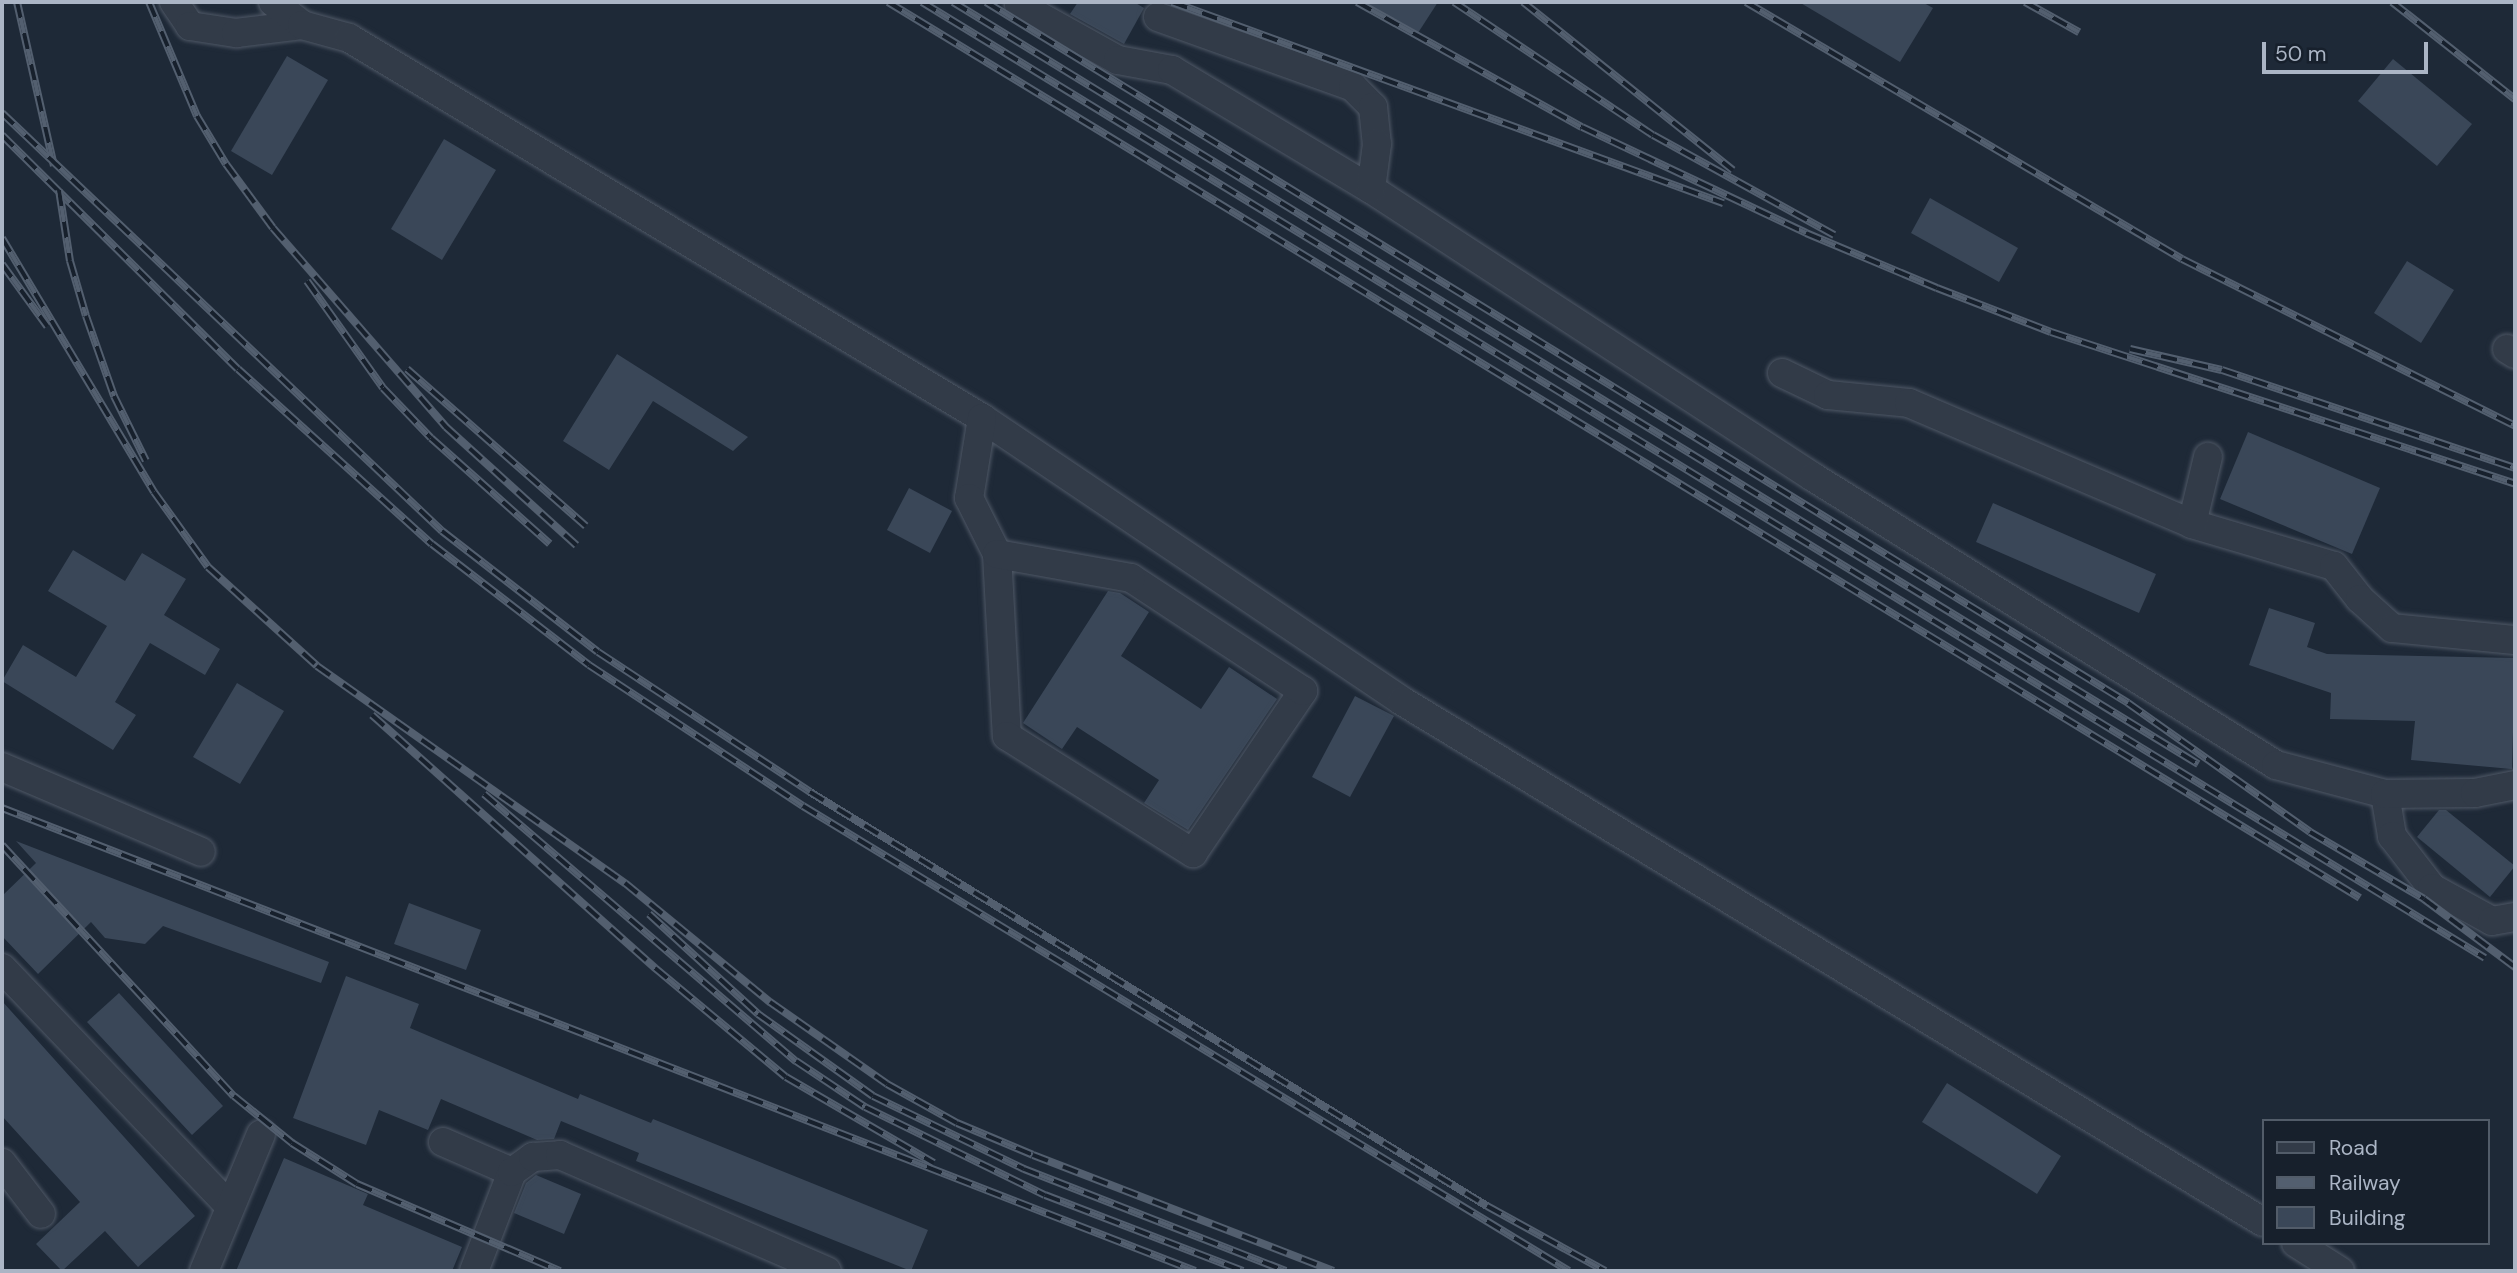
<!DOCTYPE html>
<style>
body{margin:0}
#map{position:relative;width:2517px;height:1273px;overflow:hidden;background:#1e2937;font-family:"DM Sans",sans-serif}
div>[style]{position:absolute}
.building>*{inset:0;background:#3a4758}
.roads{filter:drop-shadow(0 0 2px #4f5866) drop-shadow(0 0 2px #4f5866)}
.minor>*{height:28px;margin:-14px;padding:0 14px;transform-origin:14px;border-radius:14px;background:#323b48}
.rail>*{height:8px;margin-top:-4px;transform-origin:0;background:repeating-linear-gradient(90deg,#17202c 0 16px,#535f6f 0 32px);box-sizing:border-box;border-block:2px solid #535f6f}
span{translate:-50% -50%;white-space:nowrap;text-align:center;line-height:1.15;-webkit-text-stroke:7px #17202c;paint-order:stroke}
.frame{position:absolute;inset:0;border:4px solid #abb5c5;pointer-events:none}
.legend{position:absolute;left:2262px;top:1119px;width:228px;height:126px;box-sizing:border-box;background:#17202c;border:2px solid #525c69;margin:0;padding:9px 12px;list-style:none;font-size:21px;color:#abb5c5}
.legend li{display:flex;align-items:center;gap:14px;height:35px}
.legend b{width:35px;border:2px solid #525c69}
.scale{position:absolute;left:2262px;top:42px;width:166px;height:32px;box-sizing:border-box;border:4px solid #abb5c5;border-top:0;padding-left:9px;font-size:21px;line-height:24px;white-space:nowrap;color:#abb5c5;-webkit-text-stroke:5px #17202c;paint-order:stroke}
</style>
<div id="map">
<div class="building">
<div style="clip-path:polygon(1078px 2px,1134px 2px,1144px 8px,1124px 44px,1070px 14px)"></div>
<div style="clip-path:polygon(1362px 2px,1438px 2px,1416px 36px)"></div>
<div style="clip-path:polygon(1799px 2px,1922px 2px,1933px 8px,1900px 62px)"></div>
<div style="clip-path:polygon(287px 56px,328px 80px,272px 175px,231px 151px)"></div>
<div style="clip-path:polygon(2393px 59px,2472px 124px,2437px 166px,2358px 101px)"></div>
<div style="clip-path:polygon(444px 139px,496px 170px,442px 260px,391px 229px)"></div>
<div style="clip-path:polygon(1930px 198px,2018px 248px,1999px 282px,1911px 233px)"></div>
<div style="clip-path:polygon(2407px 261px,2454px 290px,2421px 343px,2374px 313px)"></div>
<div style="clip-path:polygon(617px 354px,748px 437px,733px 451px,653px 401px,609px 470px,563px 441px)"></div>
<div style="clip-path:polygon(2248px 432px,2380px 488px,2352px 554px,2220px 499px)"></div>
<div style="clip-path:polygon(909px 488px,952px 511px,930px 553px,887px 530px)"></div>
<div style="clip-path:polygon(1993px 503px,2156px 574px,2139px 613px,1976px 542px)"></div>
<div style="clip-path:polygon(73px 550px,125px 581px,142px 553px,186px 579px,164px 615px,220px 649px,205px 675px,150px 643px,115px 702px,136px 715px,113px 750px,2px 681px,23px 645px,76px 677px,107px 626px,48px 591px)"></div>
<div style="clip-path:polygon(1108px 591px,1120px 593px,1149px 612px,1121px 656px,1201px 709px,1229px 667px,1277px 699px,1188px 830px,1144px 803px,1159px 780px,1077px 727px,1062px 749px,1023px 723px)"></div>
<div style="clip-path:polygon(2269px 608px,2315px 623px,2307px 647px,2327px 654px,2515px 658px,2512px 769px,2411px 760px,2415px 721px,2330px 719px,2331px 693px,2249px 665px)"></div>
<div style="clip-path:polygon(237px 683px,284px 711px,240px 784px,193px 757px)"></div>
<div style="clip-path:polygon(1355px 696px,1394px 716px,1350px 797px,1312px 777px)"></div>
<div style="clip-path:polygon(2439px 810px,2446px 810px,2515px 866px,2490px 897px,2417px 837px)"></div>
<div style="clip-path:polygon(16px 841px,329px 962px,321px 983px,163px 926px,145px 944px,105px 938px,91px 922px,38px 974px,2px 936px,2px 896px,36px 863px)"></div>
<div style="clip-path:polygon(409px 903px,481px 930px,466px 970px,394px 944px)"></div>
<div style="clip-path:polygon(346px 976px,419px 1004px,410px 1028px,578px 1099px,580px 1094px,651px 1123px,653px 1119px,928px 1230px,911px 1271px,636px 1161px,639px 1153px,561px 1121px,554px 1139px,537px 1140px,441px 1099px,428px 1130px,379px 1110px,366px 1145px,293px 1118px)"></div>
<div style="clip-path:polygon(119px 993px,223px 1106px,192px 1135px,87px 1022px)"></div>
<div style="clip-path:polygon(2px 1001px,195px 1216px,138px 1267px,105px 1231px,62px 1271px,36px 1244px,80px 1202px,2px 1116px)"></div>
<div style="clip-path:polygon(1947px 1083px,2061px 1156px,2037px 1194px,1922px 1122px)"></div>
<div style="clip-path:polygon(284px 1158px,368px 1194px,363px 1205px,462px 1247px,452px 1271px,236px 1271px)"></div>
<div style="clip-path:polygon(536px 1175px,581px 1194px,564px 1234px,514px 1213px,526px 1183px)"></div>
</div>
<div class="roads">
<div class="minor">
<div style="left:174px;top:2px;width:29px;rotate:56deg"></div>
<div style="left:190px;top:26px;width:47px;rotate:8.7deg"></div>
<div style="left:236px;top:33px;width:66px;rotate:-6.9deg"></div>
<div style="left:273px;top:2px;width:37px;rotate:38deg"></div>
<div style="left:302px;top:25px;width:49px;rotate:15.5deg"></div>
<div style="left:349px;top:38px;width:738px;rotate:30.98deg"></div>
<div style="left:982px;top:418px;width:506px;rotate:33.97deg"></div>
<div style="left:1402px;top:701px;width:1006px;rotate:31.18deg"></div>
<div style="left:1019px;top:5px;width:113px;rotate:29.1deg"></div>
<div style="left:1118px;top:60px;width:55px;rotate:10.5deg"></div>
<div style="left:1172px;top:70px;width:232px;rotate:30.9deg"></div>
<div style="left:1371px;top:189px;width:528px;rotate:33.09deg"></div>
<div style="left:1813px;top:477px;width:545px;rotate:31.88deg"></div>
<div style="left:2276px;top:765px;width:113px;rotate:14.9deg"></div>
<div style="left:2385px;top:794px;width:43px;rotate:80.5deg"></div>
<div style="left:2392px;top:836px;width:66px;rotate:52.4deg"></div>
<div style="left:2432px;top:888px;width:68px;rotate:28.8deg"></div>
<div style="left:2492px;top:921px;width:23px;rotate:-10deg"></div>
<div style="left:1158px;top:17px;width:207px;rotate:19.7deg"></div>
<div style="left:1353px;top:87px;width:28px;rotate:45deg"></div>
<div style="left:1373px;top:107px;width:37px;rotate:84deg"></div>
<div style="left:1377px;top:144px;width:45px;rotate:97.6deg"></div>
<div style="left:2507px;top:349px;width:9px;rotate:32deg"></div>
<div style="left:1782px;top:373px;width:51px;rotate:25.6deg"></div>
<div style="left:1828px;top:395px;width:81px;rotate:5.6deg"></div>
<div style="left:1909px;top:403px;width:308px;rotate:23.1deg"></div>
<div style="left:2192px;top:524px;width:148px;rotate:16.5deg"></div>
<div style="left:2334px;top:566px;width:42px;rotate:51.8deg"></div>
<div style="left:2360px;top:599px;width:43px;rotate:42.2deg"></div>
<div style="left:2392px;top:628px;width:124px;rotate:5.6deg"></div>
<div style="left:982px;top:418px;width:81px;rotate:99.2deg"></div>
<div style="left:969px;top:498px;width:63px;rotate:63.4deg"></div>
<div style="left:997px;top:554px;width:182px;rotate:86.9deg"></div>
<div style="left:1007px;top:736px;width:220px;rotate:32.2deg"></div>
<div style="left:1193px;top:853px;width:196px;rotate:-55.8deg"></div>
<div style="left:1303px;top:691px;width:206px;rotate:-146.7deg"></div>
<div style="left:1131px;top:578px;width:136px;rotate:-169.8deg"></div>
<div style="left:2192px;top:524px;width:69px;rotate:-76.6deg"></div>
<div style="left:2px;top:767px;width:216px;rotate:23.1deg"></div>
<div style="left:2385px;top:794px;width:90px;rotate:-0.6deg"></div>
<div style="left:2475px;top:793px;width:41px;rotate:-11.3deg"></div>
<div style="left:2px;top:968px;width:330px;rotate:46.3deg"></div>
<div style="left:443px;top:1142px;width:75px;rotate:23.5deg"></div>
<div style="left:2px;top:1163px;width:64px;rotate:52.6deg"></div>
<div style="left:2296px;top:1243px;width:52px;rotate:32.5deg"></div>
<div style="left:204px;top:1271px;width:148px;rotate:-67.4deg"></div>
<div style="left:474px;top:1271px;width:106px;rotate:-69deg"></div>
<div style="left:512px;top:1172px;width:26px;rotate:-36deg"></div>
<div style="left:533px;top:1157px;width:27px;rotate:-4deg"></div>
<div style="left:560px;top:1155px;width:291px;rotate:23.5deg"></div>
</div>
</div>
<div class="rail">
<div style="left:17px;top:2px;width:168px;rotate:77.3deg"></div>
<div style="left:149px;top:2px;width:124px;rotate:67.2deg"></div>
<div style="left:197px;top:116px;width:56px;rotate:58.9deg"></div>
<div style="left:226px;top:164px;width:79px;rotate:53.7deg"></div>
<div style="left:273px;top:228px;width:264px;rotate:49deg"></div>
<div style="left:446px;top:427px;width:176px;rotate:42.2deg"></div>
<div style="left:888px;top:2px;width:1723px;rotate:31.33deg"></div>
<div style="left:922px;top:2px;width:1832px;rotate:31.45deg"></div>
<div style="left:953px;top:2px;width:1460px;rotate:31.47deg"></div>
<div style="left:986px;top:2px;width:1340px;rotate:31.54deg"></div>
<div style="left:2128px;top:703px;width:223px;rotate:35.3deg"></div>
<div style="left:2310px;top:832px;width:132px;rotate:30.4deg"></div>
<div style="left:2424px;top:899px;width:114px;rotate:36.8deg"></div>
<div style="left:1172px;top:2px;width:587px;rotate:20.04deg"></div>
<div style="left:1357px;top:2px;width:257px;rotate:29.1deg"></div>
<div style="left:1582px;top:127px;width:248px;rotate:25.3deg"></div>
<div style="left:1806px;top:233px;width:142px;rotate:22.8deg"></div>
<div style="left:1937px;top:288px;width:122px;rotate:21.1deg"></div>
<div style="left:2051px;top:332px;width:488px;rotate:18.1deg"></div>
<div style="left:1454px;top:2px;width:239px;rotate:33.8deg"></div>
<div style="left:1653px;top:135px;width:207px;rotate:28.9deg"></div>
<div style="left:1523px;top:2px;width:269px;rotate:38.7deg"></div>
<div style="left:1746px;top:2px;width:506px;rotate:30.52deg"></div>
<div style="left:2182px;top:259px;width:373px;rotate:26.6deg"></div>
<div style="left:2025px;top:2px;width:62px;rotate:29.1deg"></div>
<div style="left:2392px;top:2px;width:157px;rotate:38.3deg"></div>
<div style="left:2px;top:113px;width:607px;rotate:43.53deg"></div>
<div style="left:442px;top:531px;width:197px;rotate:37.8deg"></div>
<div style="left:598px;top:652px;width:254px;rotate:33.4deg"></div>
<div style="left:810px;top:792px;width:794px;rotate:31.45deg"></div>
<div style="left:1487px;top:1206px;width:135px;rotate:28.8deg"></div>
<div style="left:2px;top:135px;width:332px;rotate:44.8deg"></div>
<div style="left:238px;top:369px;width:261px;rotate:42.1deg"></div>
<div style="left:432px;top:544px;width:198px;rotate:37.6deg"></div>
<div style="left:589px;top:665px;width:256px;rotate:33.4deg"></div>
<div style="left:803px;top:806px;width:896px;rotate:31.26deg"></div>
<div style="left:59px;top:190px;width:72px;rotate:81.2deg"></div>
<div style="left:70px;top:261px;width:57px;rotate:73.8deg"></div>
<div style="left:86px;top:316px;width:85px;rotate:70.7deg"></div>
<div style="left:114px;top:396px;width:72px;rotate:63.8deg"></div>
<div style="left:2px;top:238px;width:296px;rotate:59.1deg"></div>
<div style="left:154px;top:492px;width:92px;rotate:54.2deg"></div>
<div style="left:208px;top:567px;width:147px;rotate:42.2deg"></div>
<div style="left:317px;top:666px;width:377px;rotate:35.2deg"></div>
<div style="left:625px;top:883px;width:188px;rotate:39.4deg"></div>
<div style="left:770px;top:1002px;width:143px;rotate:35deg"></div>
<div style="left:887px;top:1084px;width:80px;rotate:29.1deg"></div>
<div style="left:957px;top:1123px;width:82px;rotate:22.8deg"></div>
<div style="left:1033px;top:1155px;width:322px;rotate:21.1deg"></div>
<div style="left:2px;top:264px;width:77px;rotate:54deg"></div>
<div style="left:307px;top:281px;width:131px;rotate:54.6deg"></div>
<div style="left:383px;top:388px;width:69px;rotate:46.2deg"></div>
<div style="left:431px;top:438px;width:159px;rotate:41.7deg"></div>
<div style="left:2130px;top:349px;width:94px;rotate:12.9deg"></div>
<div style="left:2222px;top:370px;width:309px;rotate:18.5deg"></div>
<div style="left:407px;top:369px;width:238px;rotate:41.3deg"></div>
<div style="left:372px;top:715px;width:380px;rotate:41.8deg"></div>
<div style="left:655px;top:968px;width:170px;rotate:39.8deg"></div>
<div style="left:786px;top:1077px;width:171px;rotate:30.2deg"></div>
<div style="left:484px;top:794px;width:411px;rotate:40.6deg"></div>
<div style="left:796px;top:1061px;width:83px;rotate:33.7deg"></div>
<div style="left:865px;top:1107px;width:200px;rotate:26.1deg"></div>
<div style="left:1045px;top:1195px;width:212px;rotate:21deg"></div>
<div style="left:2px;top:808px;width:1280px;rotate:21.21deg"></div>
<div style="left:2px;top:845px;width:342px;rotate:47.3deg"></div>
<div style="left:234px;top:1096px;width:75px;rotate:39deg"></div>
<div style="left:292px;top:1143px;width:77px;rotate:32.2deg"></div>
<div style="left:357px;top:1184px;width:221px;rotate:23.2deg"></div>
<div style="left:649px;top:914px;width:148px;rotate:42.5deg"></div>
<div style="left:758px;top:1014px;width:141px;rotate:35.5deg"></div>
<div style="left:873px;top:1096px;width:168px;rotate:25.8deg"></div>
<div style="left:1024px;top:1169px;width:281px;rotate:21.3deg"></div>
</div>
<div class="frame"></div>
<ul class="legend">
<li><b style="height:9px;background:#323b48"></b>Road</li>
<li><b style="height:9px;background:#535f6f"></b>Railway</li>
<li><b style="height:19px;background:#3a4758"></b>Building</li>
</ul>
<div class="scale">50 m</div>
</div>
